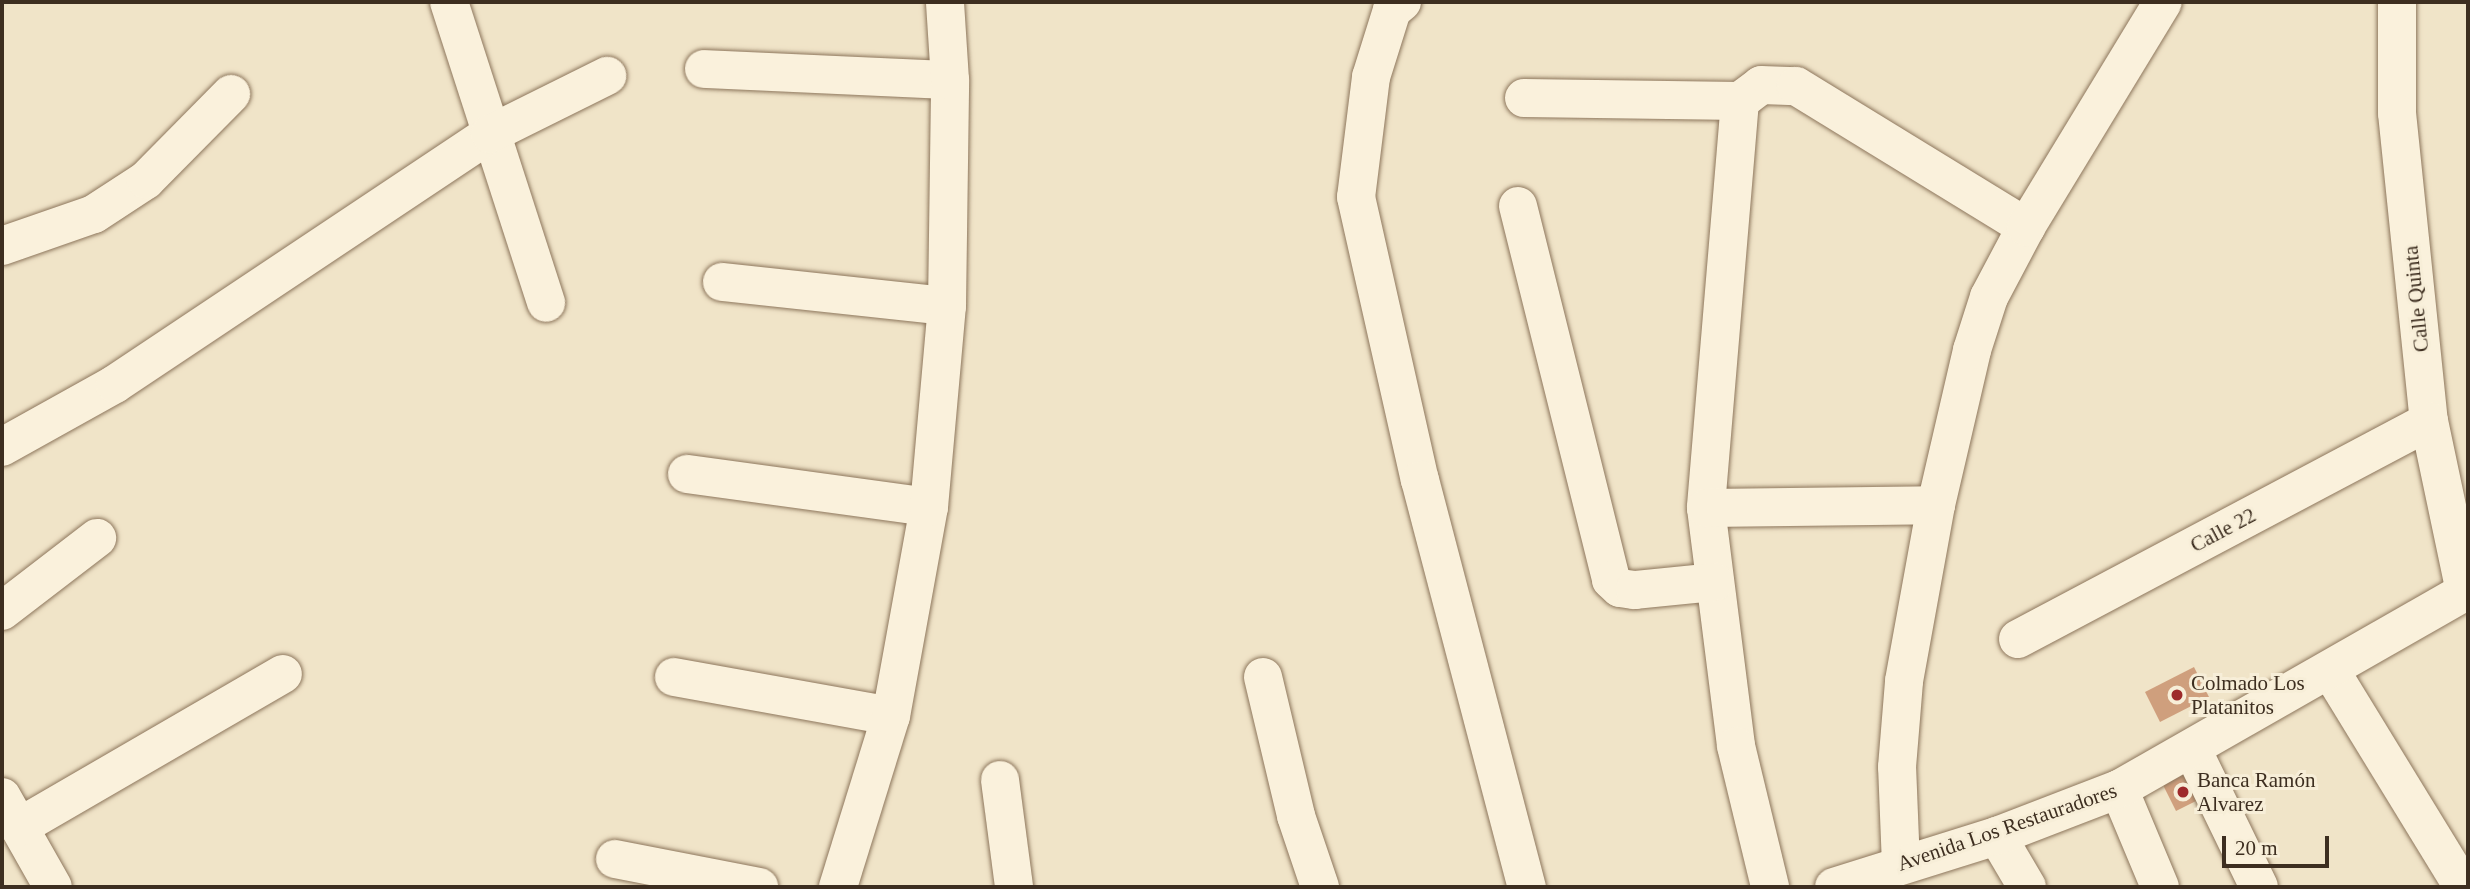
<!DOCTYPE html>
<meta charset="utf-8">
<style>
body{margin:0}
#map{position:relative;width:2470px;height:889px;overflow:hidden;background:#f0e4c8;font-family:"Times New Roman",serif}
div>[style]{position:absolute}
.building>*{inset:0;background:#cf9f7d}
.roads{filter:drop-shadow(0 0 2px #8d765c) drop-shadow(0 0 2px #8d765c)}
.minor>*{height:38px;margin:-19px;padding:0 19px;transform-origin:19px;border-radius:19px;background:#faf1dc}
.dots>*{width:19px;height:19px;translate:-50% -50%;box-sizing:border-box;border:4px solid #f7eed8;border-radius:50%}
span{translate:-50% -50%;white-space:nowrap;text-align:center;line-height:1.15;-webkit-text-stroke:6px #f7eed8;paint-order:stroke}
.street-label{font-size:21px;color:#3d2e20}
.poi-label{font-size:21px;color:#3d2e20}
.left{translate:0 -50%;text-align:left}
.frame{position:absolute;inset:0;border:4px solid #3d2e20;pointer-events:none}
.scale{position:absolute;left:2222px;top:836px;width:107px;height:32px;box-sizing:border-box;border:4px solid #3d2e20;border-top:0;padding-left:9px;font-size:21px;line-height:24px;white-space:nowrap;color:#3d2e20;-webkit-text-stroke:5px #f7eed8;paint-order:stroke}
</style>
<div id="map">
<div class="building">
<div style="clip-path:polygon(2194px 667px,2209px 697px,2160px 722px,2145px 692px)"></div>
<div style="clip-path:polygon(2189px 772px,2202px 798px,2176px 811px,2163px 785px)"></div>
</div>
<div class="roads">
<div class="minor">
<div style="left:449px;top:2px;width:316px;rotate:72.1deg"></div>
<div style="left:1402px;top:2px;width:13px;rotate:141deg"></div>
<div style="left:1392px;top:10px;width:70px;rotate:107.4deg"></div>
<div style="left:1371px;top:77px;width:121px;rotate:97.1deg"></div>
<div style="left:1356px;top:197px;width:290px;rotate:77.3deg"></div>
<div style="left:1420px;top:480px;width:421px;rotate:75.3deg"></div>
<div style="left:2397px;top:2px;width:111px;rotate:90deg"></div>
<div style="left:2397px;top:113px;width:310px;rotate:84.1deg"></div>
<div style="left:2429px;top:421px;width:175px;rotate:78.1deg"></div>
<div style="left:704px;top:69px;width:246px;rotate:2.6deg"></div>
<div style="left:1524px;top:98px;width:216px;rotate:0.8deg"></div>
<div style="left:1740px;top:101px;width:26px;rotate:-37deg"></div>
<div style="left:1761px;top:85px;width:35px;rotate:2deg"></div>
<div style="left:1796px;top:86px;width:270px;rotate:31.5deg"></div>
<div style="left:1740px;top:101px;width:408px;rotate:94.8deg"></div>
<div style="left:1706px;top:508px;width:240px;rotate:82.8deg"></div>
<div style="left:1736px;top:746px;width:145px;rotate:76.4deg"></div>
<div style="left:1518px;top:206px;width:385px;rotate:76deg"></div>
<div style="left:1611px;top:580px;width:12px;rotate:42deg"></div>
<div style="left:1620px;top:588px;width:15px;rotate:8deg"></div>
<div style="left:1635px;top:590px;width:80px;rotate:-5.7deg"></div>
<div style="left:2px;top:246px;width:97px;rotate:-19.2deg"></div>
<div style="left:94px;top:214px;width:62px;rotate:-33.2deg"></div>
<div style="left:146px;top:180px;width:121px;rotate:-45.3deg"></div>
<div style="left:722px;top:282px;width:226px;rotate:6.1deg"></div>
<div style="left:2px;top:447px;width:129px;rotate:-29.1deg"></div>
<div style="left:115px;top:384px;width:451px;rotate:-33.7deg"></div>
<div style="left:490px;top:134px;width:131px;rotate:-26.4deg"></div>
<div style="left:687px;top:474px;width:244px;rotate:7.8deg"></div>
<div style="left:1706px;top:508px;width:230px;rotate:-0.7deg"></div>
<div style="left:2px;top:611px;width:120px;rotate:-37.5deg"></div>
<div style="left:2018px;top:639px;width:465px;rotate:-27.9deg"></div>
<div style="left:2330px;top:670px;width:249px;rotate:58.5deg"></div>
<div style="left:674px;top:677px;width:220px;rotate:10.2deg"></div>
<div style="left:1263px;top:677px;width:143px;rotate:76.6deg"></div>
<div style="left:1296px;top:816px;width:75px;rotate:71.3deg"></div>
<div style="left:2192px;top:749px;width:153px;rotate:64.1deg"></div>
<div style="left:1000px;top:780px;width:108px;rotate:82.5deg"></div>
<div style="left:2119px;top:789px;width:106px;rotate:67.3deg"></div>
<div style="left:2px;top:797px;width:103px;rotate:60.5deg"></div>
<div style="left:19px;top:827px;width:305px;rotate:-30.1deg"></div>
<div style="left:1997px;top:836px;width:59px;rotate:59.5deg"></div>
<div style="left:615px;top:859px;width:147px;rotate:11deg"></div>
<div style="left:1901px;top:865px;width:98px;rotate:-92.3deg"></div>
<div style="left:1897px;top:767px;width:86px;rotate:-85.3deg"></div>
<div style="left:1904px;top:681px;width:179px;rotate:-79.7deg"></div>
<div style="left:1936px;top:505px;width:159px;rotate:-76.9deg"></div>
<div style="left:1972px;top:350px;width:56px;rotate:-72.2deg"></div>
<div style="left:1989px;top:297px;width:79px;rotate:-62.1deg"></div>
<div style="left:2026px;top:227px;width:263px;rotate:-58.7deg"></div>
<div style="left:838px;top:887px;width:179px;rotate:-72.8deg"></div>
<div style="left:891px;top:716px;width:212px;rotate:-79.7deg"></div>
<div style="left:929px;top:507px;width:202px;rotate:-84.9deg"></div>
<div style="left:947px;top:306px;width:226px;rotate:-89.2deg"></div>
<div style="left:950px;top:80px;width:78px;rotate:-93.7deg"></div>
<div style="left:1834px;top:887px;width:171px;rotate:-17.4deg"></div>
<div style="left:1997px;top:836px;width:131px;rotate:-21.1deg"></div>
<div style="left:2119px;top:789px;width:402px;rotate:-29.7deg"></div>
</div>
</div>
<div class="dots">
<div style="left:2177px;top:695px;background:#9e2a2b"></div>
<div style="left:2183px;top:792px;background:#9e2a2b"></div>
</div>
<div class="street-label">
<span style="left:2416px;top:299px;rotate:-96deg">Calle Quinta</span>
<span style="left:2223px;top:530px;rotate:-28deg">Calle 22</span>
<span style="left:2007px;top:827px;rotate:-19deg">Avenida Los Restauradores</span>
</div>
<div class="poi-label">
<span class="left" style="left:2191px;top:695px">Colmado Los<br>Platanitos</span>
<span class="left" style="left:2197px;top:792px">Banca Ramón<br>Alvarez</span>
</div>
<div class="frame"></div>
<div class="scale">20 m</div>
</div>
